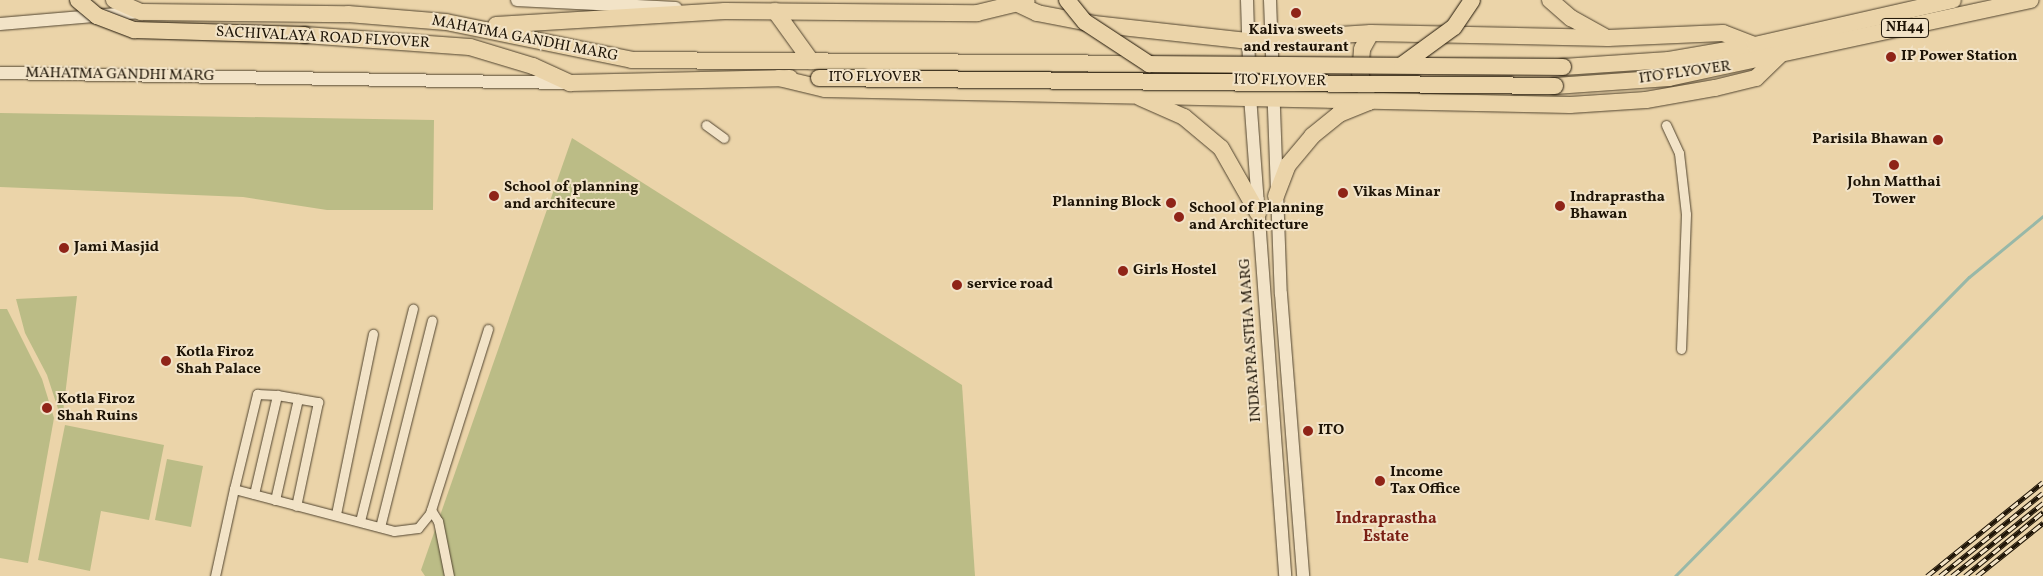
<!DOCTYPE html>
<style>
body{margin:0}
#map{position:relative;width:2043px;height:576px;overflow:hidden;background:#ebd4a9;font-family:Vollkorn,serif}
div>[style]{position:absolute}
.green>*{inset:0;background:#bbbc86}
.stream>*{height:3px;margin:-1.5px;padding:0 1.5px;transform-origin:1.5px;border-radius:1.5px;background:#98b8a8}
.roads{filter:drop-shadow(0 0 1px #51442f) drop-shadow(0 0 1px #51442f)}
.street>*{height:9px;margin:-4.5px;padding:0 4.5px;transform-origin:4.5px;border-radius:4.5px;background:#f2e3c7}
.secondary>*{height:12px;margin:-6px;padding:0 6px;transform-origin:6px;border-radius:6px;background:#f2e3c7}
.highway>*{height:16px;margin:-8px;padding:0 8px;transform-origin:8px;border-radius:8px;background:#ebd4a9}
.rail>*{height:5px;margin-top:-2.5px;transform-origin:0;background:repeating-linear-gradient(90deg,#f2e3c7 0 9px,#1e1406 0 18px);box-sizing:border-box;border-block:1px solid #1e1406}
.bridges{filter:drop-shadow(0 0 1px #1e1406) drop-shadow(0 0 1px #1e1406)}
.highway-bridge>*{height:16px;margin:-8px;padding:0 8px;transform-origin:8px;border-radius:8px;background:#ebd4a9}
.dots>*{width:14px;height:14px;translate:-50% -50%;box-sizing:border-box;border:2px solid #f2e3c7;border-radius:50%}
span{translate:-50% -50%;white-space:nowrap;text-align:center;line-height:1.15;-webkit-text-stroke:4px #f2e3c7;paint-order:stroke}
.shield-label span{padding:1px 4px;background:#f2e3c7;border:1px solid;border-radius:4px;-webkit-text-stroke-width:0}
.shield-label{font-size:14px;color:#1e1406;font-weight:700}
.poi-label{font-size:15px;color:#1e1406;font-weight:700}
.left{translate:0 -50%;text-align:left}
.right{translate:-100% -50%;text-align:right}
.street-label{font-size:15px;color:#1e1406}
.neighbourhood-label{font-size:16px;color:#7a1f14;font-weight:700}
</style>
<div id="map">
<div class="green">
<div style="clip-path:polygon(0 113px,434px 120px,433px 210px,327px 210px,243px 197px,0 187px)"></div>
<div style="clip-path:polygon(572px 138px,962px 385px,975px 576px,425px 576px,421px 570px)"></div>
<div style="clip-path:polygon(77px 296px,62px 421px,47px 375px,25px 333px,16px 299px)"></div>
<div style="clip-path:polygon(0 309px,7px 309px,42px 379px,54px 418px,28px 563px,0 558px)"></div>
<div style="clip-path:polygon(65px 425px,164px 445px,149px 520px,101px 511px,90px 571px,38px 560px)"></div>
<div style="clip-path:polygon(167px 459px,203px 466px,191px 527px,155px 520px)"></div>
</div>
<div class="stream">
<div style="left:1675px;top:576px;width:419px;rotate:-45.5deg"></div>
<div style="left:1969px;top:277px;width:96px;rotate:-39.5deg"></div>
</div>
<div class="roads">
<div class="street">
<div style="left:706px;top:125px;width:22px;rotate:36deg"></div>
<div style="left:1666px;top:125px;width:31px;rotate:65deg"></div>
<div style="left:1679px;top:153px;width:61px;rotate:83.5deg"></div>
<div style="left:1686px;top:214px;width:135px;rotate:92.1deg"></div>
<div style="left:234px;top:489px;width:98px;rotate:-76.4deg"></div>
<div style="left:257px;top:394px;width:20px;rotate:3deg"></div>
<div style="left:254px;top:494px;width:102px;rotate:-76.9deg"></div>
<div style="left:277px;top:395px;width:42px;rotate:9.7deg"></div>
<div style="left:318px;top:402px;width:106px;rotate:101.9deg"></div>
<div style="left:275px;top:500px;width:104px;rotate:-77.2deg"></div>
<div style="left:431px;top:510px;width:13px;rotate:58deg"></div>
<div style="left:438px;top:521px;width:56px;rotate:78.7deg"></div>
<div style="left:336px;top:514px;width:184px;rotate:-78.4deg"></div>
<div style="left:360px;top:521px;width:219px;rotate:-76deg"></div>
<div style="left:380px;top:527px;width:213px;rotate:-75.9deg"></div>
<div style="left:215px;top:576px;width:89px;rotate:-77.7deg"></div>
<div style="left:234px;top:489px;width:165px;rotate:14.7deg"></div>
<div style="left:394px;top:531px;width:24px;rotate:-7deg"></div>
<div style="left:418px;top:528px;width:19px;rotate:-51deg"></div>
<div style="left:430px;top:513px;width:193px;rotate:-72.5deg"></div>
</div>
<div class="secondary">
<div style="left:517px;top:0;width:159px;rotate:2.9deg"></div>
<div style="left:1247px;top:0;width:96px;rotate:88.2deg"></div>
<div style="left:1250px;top:96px;width:481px;rotate:85.8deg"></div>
<div style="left:1270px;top:0;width:294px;rotate:87.9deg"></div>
<div style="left:1281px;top:294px;width:283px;rotate:85.5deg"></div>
<div style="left:0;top:24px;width:141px;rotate:-4.9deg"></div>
<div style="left:0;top:73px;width:565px;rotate:1.01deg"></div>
</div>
<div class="highway">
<div style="left:114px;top:0;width:30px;rotate:24deg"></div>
<div style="left:141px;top:12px;width:207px;rotate:0.6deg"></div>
<div style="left:348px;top:14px;width:98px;rotate:4.7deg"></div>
<div style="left:446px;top:22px;width:190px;rotate:11.5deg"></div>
<div style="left:632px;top:60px;width:517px;rotate:0.44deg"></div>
<div style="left:1550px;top:0;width:28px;rotate:41deg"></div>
<div style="left:1571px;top:18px;width:38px;rotate:29deg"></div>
<div style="left:1018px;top:4px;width:21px;rotate:25deg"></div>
<div style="left:1037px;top:13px;width:58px;rotate:10.9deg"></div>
<div style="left:1094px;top:24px;width:154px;rotate:6.3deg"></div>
<div style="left:1247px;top:41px;width:124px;rotate:-3.7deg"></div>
<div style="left:1371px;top:33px;width:237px;rotate:1.2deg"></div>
<div style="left:1608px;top:38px;width:115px;rotate:-2.5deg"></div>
<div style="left:1723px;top:33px;width:34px;rotate:21deg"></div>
<div style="left:775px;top:11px;width:62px;rotate:54.2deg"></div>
<div style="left:496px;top:25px;width:229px;rotate:-3.5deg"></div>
<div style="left:725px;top:11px;width:252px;rotate:0.5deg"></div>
<div style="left:977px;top:13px;width:51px;rotate:-13.5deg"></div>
<div style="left:305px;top:35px;width:165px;rotate:4.2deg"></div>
<div style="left:470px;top:47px;width:66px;rotate:16.8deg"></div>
<div style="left:533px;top:66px;width:41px;rotate:24.7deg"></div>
<div style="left:570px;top:83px;width:220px;rotate:-1.3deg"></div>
<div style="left:1563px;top:67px;width:106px;rotate:-3.8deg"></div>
<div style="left:1669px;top:60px;width:87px;rotate:-9.9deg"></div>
<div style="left:1755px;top:45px;width:203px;rotate:-12.8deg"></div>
<div style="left:779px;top:78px;width:47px;rotate:13.4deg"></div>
<div style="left:825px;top:89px;width:745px;rotate:1.23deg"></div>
<div style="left:1570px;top:105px;width:76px;rotate:-3.8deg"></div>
<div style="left:1646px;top:100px;width:70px;rotate:-9.9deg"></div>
<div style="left:1715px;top:88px;width:42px;rotate:-13.7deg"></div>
<div style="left:1756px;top:78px;width:32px;rotate:-44deg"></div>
<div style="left:1555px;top:86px;width:114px;rotate:-4deg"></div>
<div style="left:1669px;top:78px;width:370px;rotate:-12.2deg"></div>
<div style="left:1141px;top:98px;width:47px;rotate:23.8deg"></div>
<div style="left:1184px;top:117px;width:48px;rotate:40deg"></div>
<div style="left:1221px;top:148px;width:75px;rotate:60.4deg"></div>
<div style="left:1276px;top:196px;width:33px;rotate:-69deg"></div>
<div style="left:1288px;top:165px;width:38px;rotate:-50deg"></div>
<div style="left:1312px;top:136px;width:35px;rotate:-39deg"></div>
<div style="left:1339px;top:114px;width:32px;rotate:-22deg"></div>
<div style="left:1369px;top:102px;width:30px;rotate:-107deg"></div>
<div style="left:1360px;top:73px;width:24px;rotate:-85deg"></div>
<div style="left:1362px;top:49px;width:18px;rotate:-61deg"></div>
</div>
</div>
<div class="rail">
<div style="left:1927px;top:576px;width:149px;rotate:-39deg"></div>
<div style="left:1940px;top:576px;width:132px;rotate:-38.9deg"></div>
<div style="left:1952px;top:576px;width:117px;rotate:-38.7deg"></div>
<div style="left:1965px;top:576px;width:101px;rotate:-39.4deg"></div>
<div style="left:1977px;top:576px;width:85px;rotate:-38.8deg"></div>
</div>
<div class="bridges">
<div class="highway-bridge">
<div style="left:78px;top:0;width:25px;rotate:40deg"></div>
<div style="left:97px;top:16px;width:40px;rotate:21deg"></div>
<div style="left:134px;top:30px;width:171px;rotate:1.7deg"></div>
<div style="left:1067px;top:0;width:28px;rotate:51deg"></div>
<div style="left:1085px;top:22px;width:77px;rotate:33.3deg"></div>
<div style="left:1149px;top:64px;width:414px;rotate:0.4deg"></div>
<div style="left:1402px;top:65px;width:64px;rotate:-36.2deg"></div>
<div style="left:1454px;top:27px;width:32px;rotate:-56deg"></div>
<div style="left:819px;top:78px;width:736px;rotate:0.62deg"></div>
</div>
</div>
<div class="dots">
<div style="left:1296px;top:13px;background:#8f2418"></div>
<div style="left:1891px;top:57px;background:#8f2418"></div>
<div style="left:1938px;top:140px;background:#8f2418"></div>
<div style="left:1894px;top:165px;background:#8f2418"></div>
<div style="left:1343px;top:193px;background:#8f2418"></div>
<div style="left:494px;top:196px;background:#8f2418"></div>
<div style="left:1171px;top:203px;background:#8f2418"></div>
<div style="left:1560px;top:206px;background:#8f2418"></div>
<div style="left:1179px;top:217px;background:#8f2418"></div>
<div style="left:64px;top:248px;background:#8f2418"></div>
<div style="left:1123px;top:271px;background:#8f2418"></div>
<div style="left:957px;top:285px;background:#8f2418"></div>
<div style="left:166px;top:361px;background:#8f2418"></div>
<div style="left:47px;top:408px;background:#8f2418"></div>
<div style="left:1308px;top:431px;background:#8f2418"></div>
<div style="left:1380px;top:481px;background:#8f2418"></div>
</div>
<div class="shield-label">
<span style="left:1905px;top:28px">NH44</span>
</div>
<div class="poi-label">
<span style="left:1296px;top:39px">Kaliva sweets<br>and restaurant</span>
<span class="left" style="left:1901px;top:57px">IP Power Station</span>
<span class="right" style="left:1928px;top:140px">Parisila Bhawan</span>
<span style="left:1894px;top:191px">John Matthai<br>Tower</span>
<span class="left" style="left:504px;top:196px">School of planning<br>and architecure</span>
<span class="left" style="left:1353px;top:193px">Vikas Minar</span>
<span class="left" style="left:1570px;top:206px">Indraprastha<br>Bhawan</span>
<span class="right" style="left:1161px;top:203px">Planning Block</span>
<span class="left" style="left:1189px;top:217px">School of Planning<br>and Architecture</span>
<span class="left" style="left:74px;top:248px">Jami Masjid</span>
<span class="left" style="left:1133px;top:271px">Girls Hostel</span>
<span class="left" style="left:967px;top:285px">service road</span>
<span class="left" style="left:176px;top:361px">Kotla Firoz<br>Shah Palace</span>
<span class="left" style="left:57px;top:408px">Kotla Firoz<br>Shah Ruins</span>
<span class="left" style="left:1318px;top:431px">ITO</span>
<span class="left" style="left:1390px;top:481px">Income<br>Tax Office</span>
</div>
<div class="street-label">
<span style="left:323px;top:38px;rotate:3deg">SACHIVALAYA ROAD FLYOVER</span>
<span style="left:525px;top:39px;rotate:11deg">MAHATMA GANDHI MARG</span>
<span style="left:1685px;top:73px;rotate:-8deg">ITO FLYOVER</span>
<span style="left:120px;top:75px;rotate:1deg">MAHATMA GANDHI MARG</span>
<span style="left:875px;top:78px">ITO FLYOVER</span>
<span style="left:1280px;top:81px;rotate:1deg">ITO FLYOVER</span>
<span style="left:1251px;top:340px;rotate:-94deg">INDRAPRASTHA MARG</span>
</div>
<div class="neighbourhood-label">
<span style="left:1386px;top:528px">Indraprastha<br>Estate</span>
</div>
</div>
